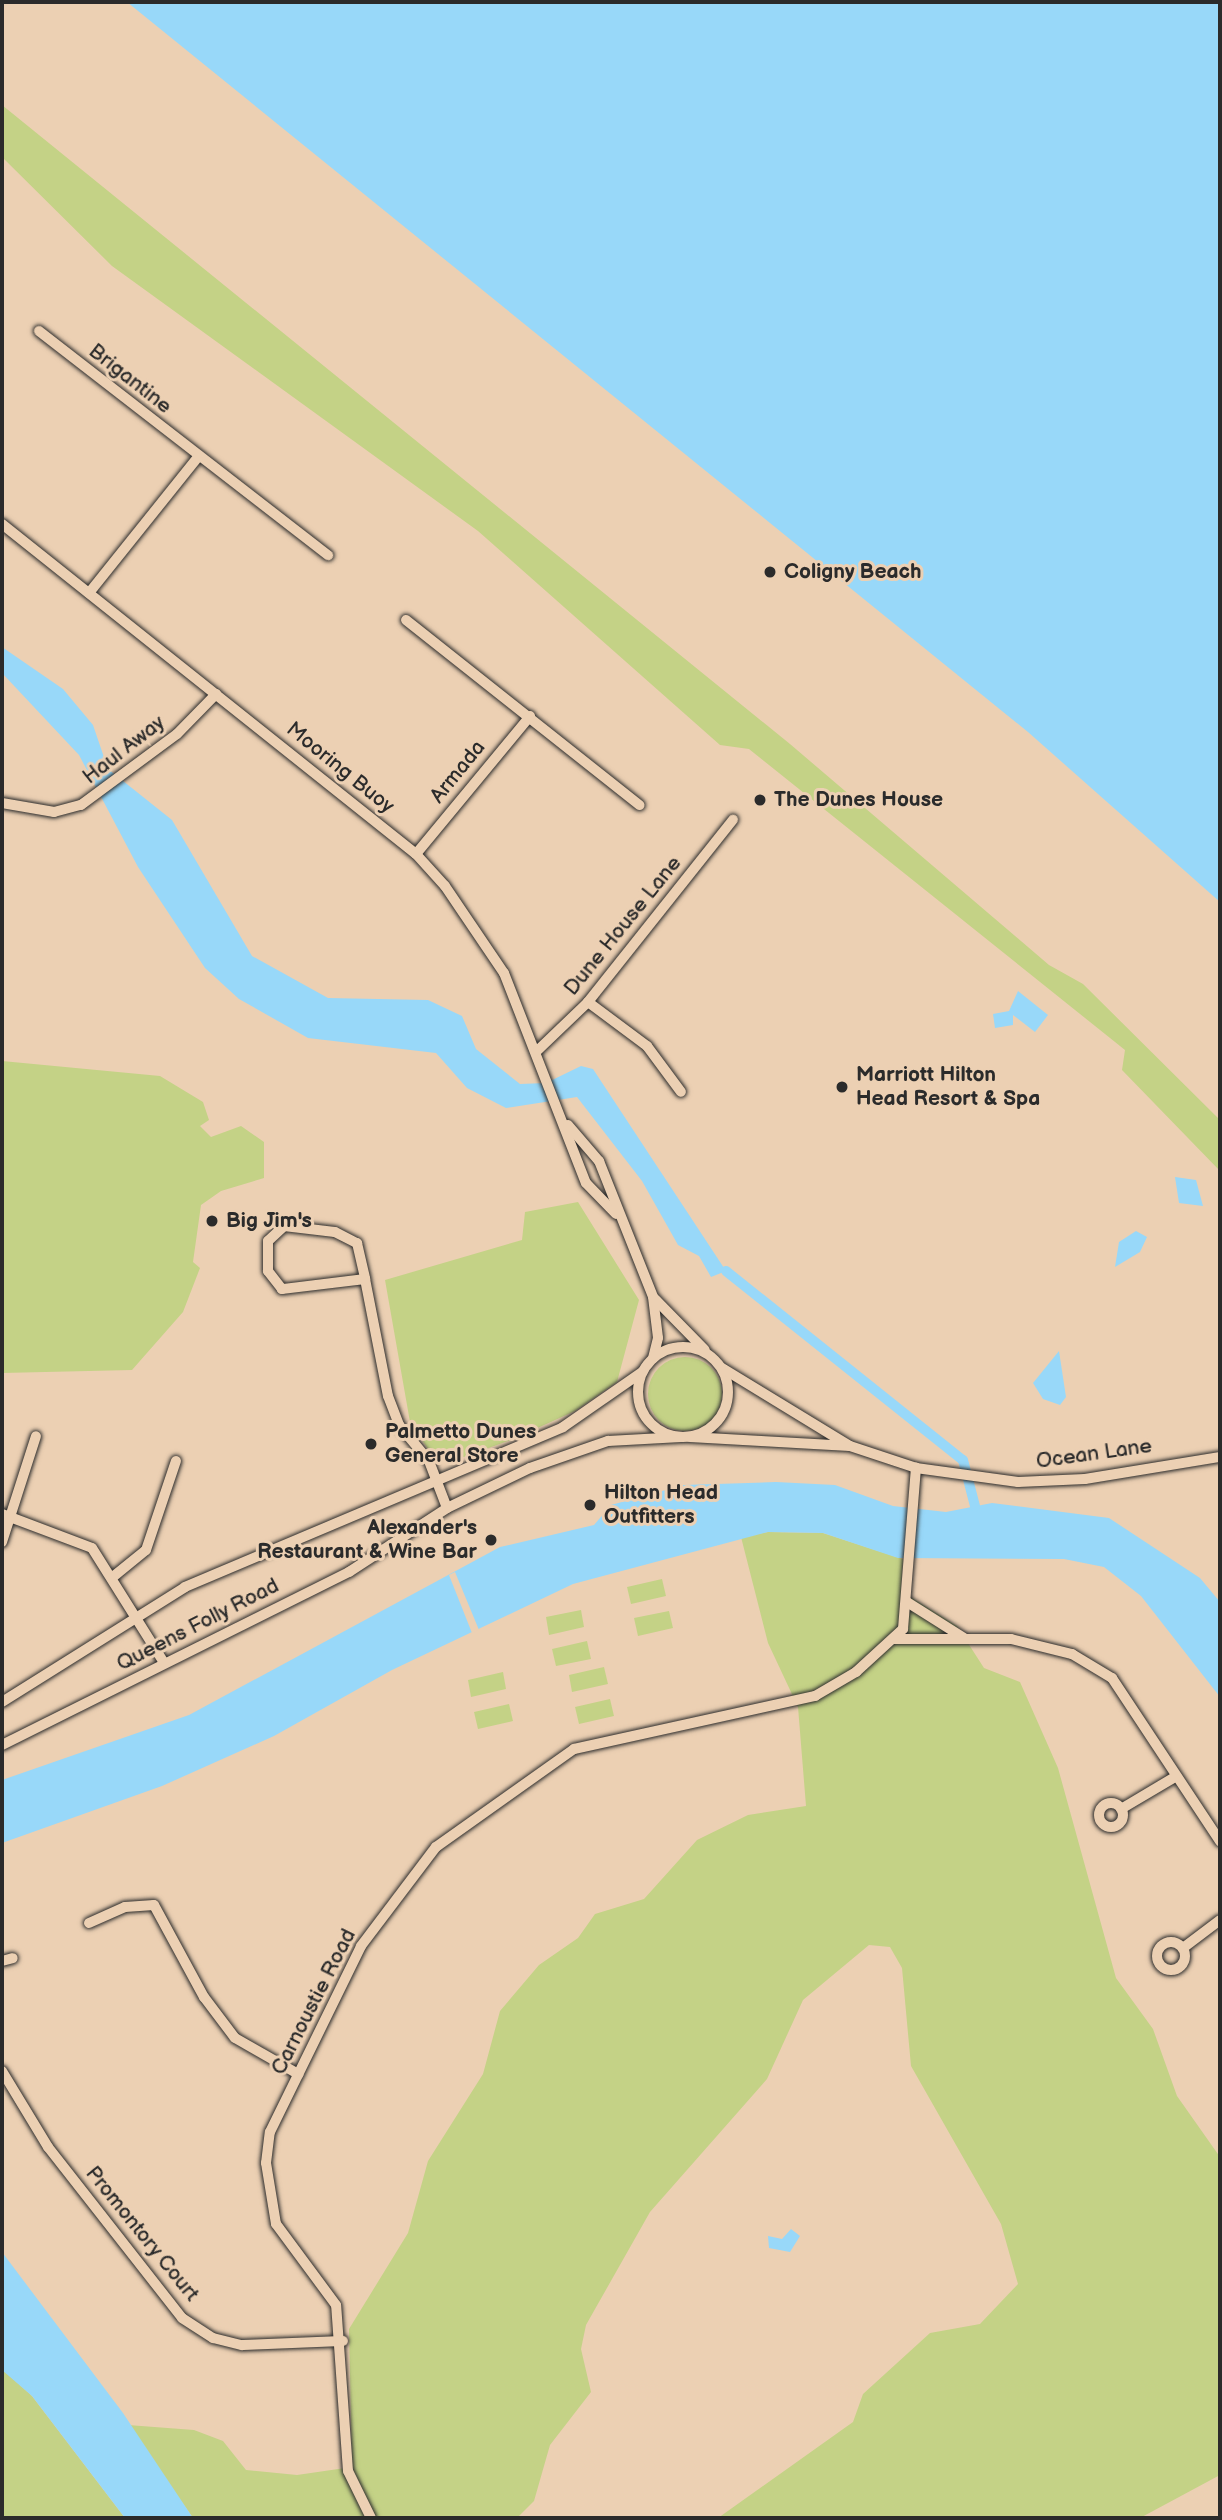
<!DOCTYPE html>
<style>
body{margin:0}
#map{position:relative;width:1222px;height:2520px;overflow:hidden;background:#ecd0b3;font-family:"Balsamiq Sans",sans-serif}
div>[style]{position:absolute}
.green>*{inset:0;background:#c4d286}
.round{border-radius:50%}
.water>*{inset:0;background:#98d8f9}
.pier>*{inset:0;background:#ecd0b3}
.canal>*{height:10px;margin:-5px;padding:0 5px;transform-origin:5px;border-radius:5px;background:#98d8f9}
.roads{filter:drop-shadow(0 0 2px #2b2b2b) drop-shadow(0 0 2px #2b2b2b)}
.minor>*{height:10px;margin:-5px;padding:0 5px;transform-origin:5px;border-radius:5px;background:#ecd0b3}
.minor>.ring{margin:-5px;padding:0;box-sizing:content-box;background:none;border:10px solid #ecd0b3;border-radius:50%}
.dots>*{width:19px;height:19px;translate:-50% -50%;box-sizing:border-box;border:4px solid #ecd0b3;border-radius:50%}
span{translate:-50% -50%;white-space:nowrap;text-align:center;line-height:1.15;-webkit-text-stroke:6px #ecd0b3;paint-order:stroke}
.street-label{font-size:21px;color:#2b2b2b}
.poi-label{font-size:21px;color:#2b2b2b;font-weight:700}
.left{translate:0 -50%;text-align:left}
.right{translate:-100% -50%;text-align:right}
.frame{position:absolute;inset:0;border:4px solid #2b2b2b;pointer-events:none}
</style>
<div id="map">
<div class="green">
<div style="clip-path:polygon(2px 105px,790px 744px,1049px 965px,1083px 984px,1220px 1120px,1220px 1171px,1122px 1070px,1125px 1050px,749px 749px,720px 745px,478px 531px,112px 266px,2px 157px)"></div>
<div style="clip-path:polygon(2px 1061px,160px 1076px,203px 1102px,209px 1120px,200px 1126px,211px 1137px,241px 1126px,264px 1142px,264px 1178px,221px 1191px,201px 1205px,193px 1262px,200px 1268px,183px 1312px,132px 1370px,2px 1373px)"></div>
<div style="clip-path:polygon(578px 1202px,639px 1300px,617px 1382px,575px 1411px,511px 1440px,447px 1463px,432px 1455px,410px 1422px,385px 1280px,522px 1240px,525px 1212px)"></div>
<div class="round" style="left:648px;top:1357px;width:74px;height:74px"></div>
<div style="clip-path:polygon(768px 1532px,823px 1533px,903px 1559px,901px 1591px,957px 1626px,984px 1668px,1020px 1682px,1058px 1768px,1116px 1978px,1153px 2029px,1177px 2096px,1220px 2157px,1220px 2475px,1140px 2518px,718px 2518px,853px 2422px,863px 2394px,930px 2333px,980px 2324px,1018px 2284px,1001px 2224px,911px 2066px,902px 1968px,890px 1947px,869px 1945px,803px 2000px,767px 2079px,650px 2212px,586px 2325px,581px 2349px,591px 2392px,550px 2445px,534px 2501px,517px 2518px,193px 2518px,128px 2425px,194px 2430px,223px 2441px,246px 2470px,297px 2475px,352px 2467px,349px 2329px,408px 2233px,428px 2161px,483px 2074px,500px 2011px,539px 1965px,578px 1938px,595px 1914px,644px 1899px,697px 1840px,748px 1815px,806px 1806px,798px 1707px,768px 1643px,741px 1537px)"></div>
<div style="clip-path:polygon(662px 1579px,666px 1596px,631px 1604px,627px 1587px)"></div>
<div style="clip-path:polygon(581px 1610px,584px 1627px,549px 1635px,546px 1617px)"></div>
<div style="clip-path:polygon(669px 1611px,673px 1628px,638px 1636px,634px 1618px)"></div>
<div style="clip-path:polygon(587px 1641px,591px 1659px,556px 1666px,552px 1649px)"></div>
<div style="clip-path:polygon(604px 1667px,608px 1684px,572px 1692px,569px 1675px)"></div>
<div style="clip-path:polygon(503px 1672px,506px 1689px,471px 1697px,468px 1680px)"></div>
<div style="clip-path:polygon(610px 1699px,614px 1716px,579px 1724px,575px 1707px)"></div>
<div style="clip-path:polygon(509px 1704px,513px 1721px,478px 1729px,474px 1712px)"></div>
<div style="clip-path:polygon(2px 2369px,32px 2396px,125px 2518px,2px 2518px)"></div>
</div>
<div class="water">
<div style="clip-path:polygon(127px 2px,1220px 2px,1220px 902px,1028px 732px)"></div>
<div style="clip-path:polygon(2px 647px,63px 689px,93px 725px,108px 769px,172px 820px,252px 956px,328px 998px,428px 1000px,462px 1016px,476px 1049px,520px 1084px,546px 1083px,581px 1066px,593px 1069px,726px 1271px,711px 1277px,699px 1256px,678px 1245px,642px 1181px,577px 1097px,506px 1108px,467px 1088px,436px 1053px,308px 1038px,239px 999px,205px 968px,138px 867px,79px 755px,2px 673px)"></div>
<div style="clip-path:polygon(1018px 991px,1048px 1015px,1035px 1032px,1013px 1015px,1013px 1025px,995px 1028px,993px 1014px,1009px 1011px)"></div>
<div style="clip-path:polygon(1175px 1177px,1196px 1180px,1203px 1206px,1179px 1203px)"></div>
<div style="clip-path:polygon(1136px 1231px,1147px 1237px,1140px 1252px,1115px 1267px,1119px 1242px)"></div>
<div style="clip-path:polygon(1059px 1351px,1066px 1397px,1060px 1405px,1043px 1399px,1033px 1383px)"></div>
<div style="clip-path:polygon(776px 1482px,835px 1485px,893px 1506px,946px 1512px,992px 1503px,1109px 1518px,1200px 1578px,1220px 1602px,1220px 1697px,1141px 1596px,1104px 1567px,1064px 1559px,898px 1558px,823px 1533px,768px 1532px,573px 1584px,392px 1670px,274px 1736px,162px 1786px,2px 1843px,2px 1780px,189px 1715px,500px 1547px,594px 1525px,611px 1505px,684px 1485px)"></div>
<div style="clip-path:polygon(791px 2229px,800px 2236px,790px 2252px,769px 2248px,768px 2236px,782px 2239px)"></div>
<div style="clip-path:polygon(2px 2252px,123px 2413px,193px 2518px,125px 2518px,32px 2396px,2px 2370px)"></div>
</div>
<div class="pier">
<div style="clip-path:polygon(455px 1572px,479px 1630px,472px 1633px,449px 1575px)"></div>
</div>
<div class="canal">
<div style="left:726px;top:1271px;width:303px;rotate:38.6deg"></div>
<div style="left:963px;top:1460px;width:48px;rotate:75.4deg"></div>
</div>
<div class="roads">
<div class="minor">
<div style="left:39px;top:331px;width:366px;rotate:37.8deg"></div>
<div style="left:2px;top:524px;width:529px;rotate:38.56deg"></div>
<div style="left:416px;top:854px;width:43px;rotate:47.8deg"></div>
<div style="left:445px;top:886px;width:105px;rotate:55.9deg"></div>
<div style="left:504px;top:973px;width:225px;rotate:68.7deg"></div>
<div style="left:586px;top:1183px;width:43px;rotate:45.9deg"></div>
<div style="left:89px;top:593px;width:173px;rotate:-51.3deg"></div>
<div style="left:406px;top:620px;width:298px;rotate:38.4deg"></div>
<div style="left:2px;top:803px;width:53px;rotate:9.8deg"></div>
<div style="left:54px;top:812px;width:28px;rotate:-15deg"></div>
<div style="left:81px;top:805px;width:119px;rotate:-36.5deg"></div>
<div style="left:177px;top:734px;width:56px;rotate:-45.7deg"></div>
<div style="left:416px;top:854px;width:179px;rotate:-50.4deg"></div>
<div style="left:588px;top:1002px;width:74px;rotate:36.7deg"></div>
<div style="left:647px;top:1046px;width:57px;rotate:53.5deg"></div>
<div style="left:538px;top:1050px;width:69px;rotate:-43.8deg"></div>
<div style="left:588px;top:1002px;width:233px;rotate:-51.5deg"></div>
<div style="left:568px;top:1125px;width:48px;rotate:49.3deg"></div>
<div style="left:599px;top:1161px;width:146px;rotate:68.3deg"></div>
<div style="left:653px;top:1297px;width:41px;rotate:83deg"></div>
<div style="left:658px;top:1338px;width:21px;rotate:104deg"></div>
<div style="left:365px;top:1279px;width:84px;rotate:173.1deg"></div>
<div style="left:282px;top:1289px;width:23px;rotate:-128deg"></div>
<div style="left:268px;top:1271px;width:30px;rotate:-90deg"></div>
<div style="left:268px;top:1241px;width:22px;rotate:-43deg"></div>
<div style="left:284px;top:1226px;width:51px;rotate:6.7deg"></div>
<div style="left:335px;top:1232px;width:25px;rotate:27deg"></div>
<div style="left:357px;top:1243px;width:37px;rotate:77deg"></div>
<div style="left:365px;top:1279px;width:119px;rotate:78.9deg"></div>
<div style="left:388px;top:1396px;width:31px;rotate:69deg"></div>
<div style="left:399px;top:1425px;width:47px;rotate:50.2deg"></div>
<div style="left:429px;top:1461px;width:50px;rotate:69deg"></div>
<div style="left:655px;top:1299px;width:71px;rotate:45.6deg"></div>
<div class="ring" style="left:638px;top:1347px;width:80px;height:80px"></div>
<div style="left:722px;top:1368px;width:148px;rotate:31.4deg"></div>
<div style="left:690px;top:1437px;width:160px;rotate:3.2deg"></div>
<div style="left:850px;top:1446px;width:70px;rotate:18.4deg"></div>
<div style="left:916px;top:1468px;width:103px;rotate:7.8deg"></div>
<div style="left:1018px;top:1482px;width:67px;rotate:-2.6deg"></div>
<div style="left:1085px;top:1479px;width:137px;rotate:-9.3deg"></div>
<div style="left:2px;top:1514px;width:96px;rotate:20.7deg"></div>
<div style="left:92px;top:1548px;width:133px;rotate:57.9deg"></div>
<div style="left:2px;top:1542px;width:111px;rotate:-72.2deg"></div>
<div style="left:114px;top:1576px;width:41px;rotate:-39.1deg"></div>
<div style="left:146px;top:1550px;width:94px;rotate:-71.4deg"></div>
<div style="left:907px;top:1602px;width:67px;rotate:32.3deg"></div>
<div style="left:894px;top:1639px;width:117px"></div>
<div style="left:1011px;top:1639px;width:63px;rotate:13.8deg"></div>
<div style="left:1072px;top:1654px;width:47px;rotate:31deg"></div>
<div style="left:1112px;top:1678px;width:196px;rotate:56.5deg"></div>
<div style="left:2px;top:1702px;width:216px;rotate:-32.1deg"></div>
<div style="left:185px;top:1587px;width:410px;rotate:-22.9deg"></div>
<div style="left:563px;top:1427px;width:96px;rotate:-34.8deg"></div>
<div style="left:2px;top:1745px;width:388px;rotate:-26.5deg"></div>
<div style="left:349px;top:1572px;width:117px;rotate:-33.1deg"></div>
<div style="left:447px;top:1508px;width:92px;rotate:-25.7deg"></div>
<div style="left:530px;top:1468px;width:83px;rotate:-19.1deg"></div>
<div style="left:608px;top:1441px;width:73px;rotate:-3.1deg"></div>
<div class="ring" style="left:1099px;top:1803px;width:14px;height:14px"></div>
<div style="left:1121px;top:1809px;width:63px;rotate:-30.7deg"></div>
<div style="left:89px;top:1923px;width:39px;rotate:-24deg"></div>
<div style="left:125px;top:1907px;width:29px;rotate:-4deg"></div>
<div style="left:154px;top:1905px;width:105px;rotate:61.5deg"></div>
<div style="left:204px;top:1997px;width:51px;rotate:52.9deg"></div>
<div style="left:235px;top:2038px;width:73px;rotate:29.7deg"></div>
<div class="ring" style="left:1157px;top:1942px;width:18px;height:18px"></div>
<div style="left:1183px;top:1948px;width:46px;rotate:-37.1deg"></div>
<div style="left:2px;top:1961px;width:11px;rotate:-15deg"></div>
<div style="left:2px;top:2071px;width:89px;rotate:58.8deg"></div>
<div style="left:48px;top:2147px;width:217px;rotate:51.9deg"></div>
<div style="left:182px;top:2318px;width:37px;rotate:33deg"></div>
<div style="left:213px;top:2338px;width:30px;rotate:14deg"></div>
<div style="left:242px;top:2345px;width:101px;rotate:-2.3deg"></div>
<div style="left:371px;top:2518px;width:52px;rotate:-116.1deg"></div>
<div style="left:348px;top:2471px;width:166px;rotate:-94.1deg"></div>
<div style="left:336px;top:2305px;width:101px;rotate:-126.5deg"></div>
<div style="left:276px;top:2224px;width:62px;rotate:-99.3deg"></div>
<div style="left:266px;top:2163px;width:31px;rotate:-83deg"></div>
<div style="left:270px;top:2132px;width:207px;rotate:-63.9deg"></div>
<div style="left:361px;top:1946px;width:124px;rotate:-52.9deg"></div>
<div style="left:436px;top:1847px;width:169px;rotate:-35.4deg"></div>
<div style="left:574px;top:1749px;width:247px;rotate:-12.4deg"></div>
<div style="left:815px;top:1696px;width:48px;rotate:-30.3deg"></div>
<div style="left:856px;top:1672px;width:64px;rotate:-42.5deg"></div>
<div style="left:903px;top:1629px;width:162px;rotate:-85.4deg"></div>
</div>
</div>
<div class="dots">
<div style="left:770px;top:572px;background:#2b2b2b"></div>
<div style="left:760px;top:800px;background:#2b2b2b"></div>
<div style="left:842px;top:1087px;background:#2b2b2b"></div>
<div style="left:212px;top:1221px;background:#2b2b2b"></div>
<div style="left:371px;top:1444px;background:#2b2b2b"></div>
<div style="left:590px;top:1505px;background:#2b2b2b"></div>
<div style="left:491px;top:1540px;background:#2b2b2b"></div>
</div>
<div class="street-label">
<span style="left:130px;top:379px;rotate:38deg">Brigantine</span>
<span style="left:124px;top:750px;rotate:-38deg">Haul Away</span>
<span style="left:340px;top:768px;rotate:39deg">Mooring Buoy</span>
<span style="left:458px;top:772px;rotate:-51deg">Armada</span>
<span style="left:623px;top:926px;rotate:-51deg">Dune House Lane</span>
<span style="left:1094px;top:1454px;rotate:-8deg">Ocean Lane</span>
<span style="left:198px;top:1625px;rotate:-27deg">Queens Folly Road</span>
<span style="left:314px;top:2002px;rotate:-63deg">Carnoustie Road</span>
<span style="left:142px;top:2234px;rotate:51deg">Promontory Court</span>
</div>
<div class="poi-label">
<span class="left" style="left:784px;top:572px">Coligny Beach</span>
<span class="left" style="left:774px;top:800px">The Dunes House</span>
<span class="left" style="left:856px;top:1087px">Marriott Hilton<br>Head Resort &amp; Spa</span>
<span class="left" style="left:226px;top:1221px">Big Jim's</span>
<span class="left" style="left:385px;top:1444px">Palmetto Dunes<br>General Store</span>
<span class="left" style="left:604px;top:1505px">Hilton Head<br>Outfitters</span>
<span class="right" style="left:477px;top:1540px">Alexander's<br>Restaurant &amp; Wine Bar</span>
</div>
<div class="frame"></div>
</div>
